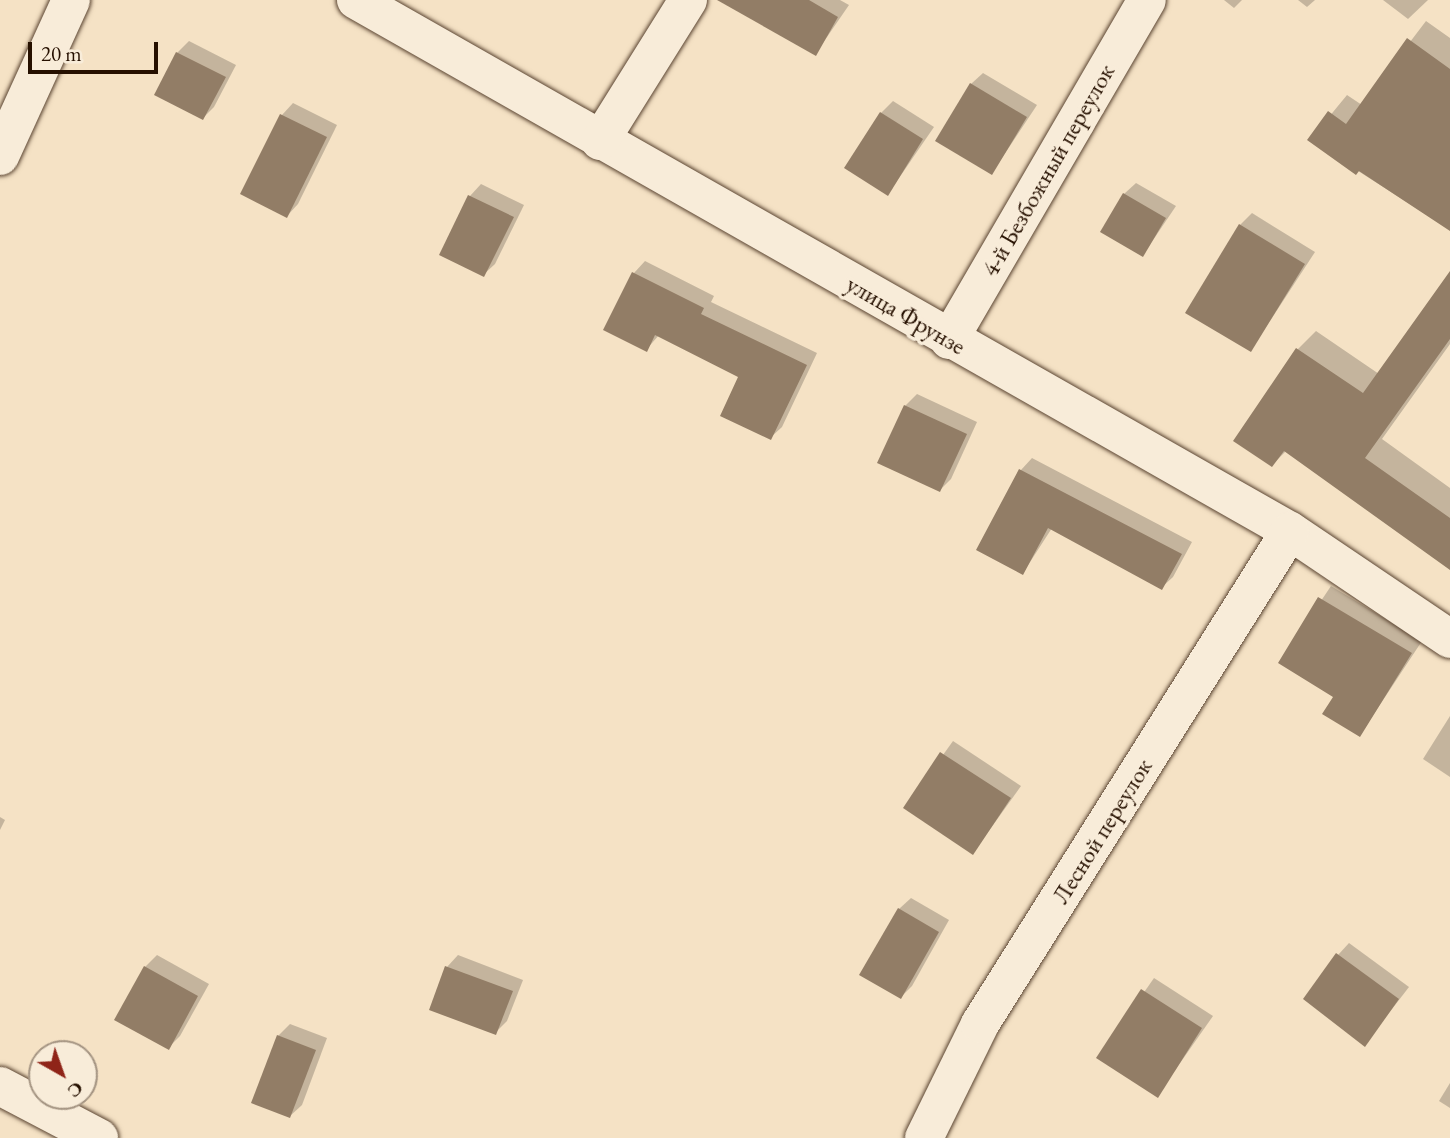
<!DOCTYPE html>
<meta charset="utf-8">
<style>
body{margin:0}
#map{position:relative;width:1450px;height:1138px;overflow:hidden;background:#f5e2c5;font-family:"EB Garamond",serif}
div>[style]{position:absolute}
.shadow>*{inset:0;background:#0003}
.building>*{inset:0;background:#927d66}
.roads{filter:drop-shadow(0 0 2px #5a4431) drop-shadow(0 0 2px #5a4431)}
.minor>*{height:38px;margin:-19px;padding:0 19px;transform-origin:19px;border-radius:19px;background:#f8ecd9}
span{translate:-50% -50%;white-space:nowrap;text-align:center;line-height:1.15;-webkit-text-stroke:7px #f8ecd9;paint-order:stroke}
.street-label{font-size:24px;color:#261000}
.north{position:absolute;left:28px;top:1040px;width:70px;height:70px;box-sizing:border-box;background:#f8ecd9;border:2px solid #a49482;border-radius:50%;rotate:140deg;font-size:19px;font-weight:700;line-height:28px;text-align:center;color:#261000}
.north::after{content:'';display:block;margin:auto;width:24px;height:32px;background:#8f2418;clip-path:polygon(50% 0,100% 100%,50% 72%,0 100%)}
.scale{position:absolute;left:28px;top:42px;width:130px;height:32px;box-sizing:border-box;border:4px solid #261000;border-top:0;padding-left:9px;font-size:21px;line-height:24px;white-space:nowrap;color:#261000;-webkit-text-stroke:5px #f8ecd9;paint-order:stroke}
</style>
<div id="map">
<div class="shadow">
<div style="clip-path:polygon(758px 0,840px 0,849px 5px,816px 53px)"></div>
<div style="clip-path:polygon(1224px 0,1242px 0,1234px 8px)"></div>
<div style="clip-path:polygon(1298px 0,1315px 0,1307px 7px)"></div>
<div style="clip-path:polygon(1383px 0,1428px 0,1408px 19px)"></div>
<div style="clip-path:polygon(1426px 21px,1450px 38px,1450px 230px,1310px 140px,1347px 95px,1362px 105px)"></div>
<div style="clip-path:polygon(189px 41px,236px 65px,214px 107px,203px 118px,156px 94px,177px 53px)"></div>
<div style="clip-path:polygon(983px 73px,1037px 105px,992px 173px,971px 84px)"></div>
<div style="clip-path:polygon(893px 101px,934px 127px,888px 194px,881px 113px)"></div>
<div style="clip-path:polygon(293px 103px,337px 125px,298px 204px,287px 216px,242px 193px,282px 115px)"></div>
<div style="clip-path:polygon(1136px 183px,1176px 206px,1143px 255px,1124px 194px)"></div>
<div style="clip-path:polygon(481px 184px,524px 205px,495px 264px,483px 275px,441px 255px,470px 196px)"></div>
<div style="clip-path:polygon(1252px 213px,1315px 252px,1251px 350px,1240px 225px)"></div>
<div style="clip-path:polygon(645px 261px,714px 296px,711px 302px,817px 353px,782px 427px,770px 438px,740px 376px,659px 335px,646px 350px,634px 273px)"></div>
<div style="clip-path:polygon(1450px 274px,1450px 344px,1382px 439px,1450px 488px,1450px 568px,1286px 451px,1272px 465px,1236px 441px,1298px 349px,1316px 331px,1379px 374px)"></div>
<div style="clip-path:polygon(917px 394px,977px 422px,951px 479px,940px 490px,905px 406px)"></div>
<div style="clip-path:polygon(1032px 458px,1192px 542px,1173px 577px,1161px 588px,1052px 528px,1023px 573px,978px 549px,1021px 470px)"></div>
<div style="clip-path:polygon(1331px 586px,1422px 641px,1360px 735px,1336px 696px,1280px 662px)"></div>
<div style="clip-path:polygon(1450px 716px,1450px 777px,1423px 759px)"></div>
<div style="clip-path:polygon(953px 741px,1021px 786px,973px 853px,905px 808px)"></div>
<div style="clip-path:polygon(0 817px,5px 820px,0 830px)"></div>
<div style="clip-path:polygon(911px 898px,949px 920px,912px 986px,901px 997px,899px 909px)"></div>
<div style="clip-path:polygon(1349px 943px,1409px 987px,1365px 1044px,1338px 955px)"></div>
<div style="clip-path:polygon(157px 955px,209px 984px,180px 1036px,168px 1048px,145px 967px)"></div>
<div style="clip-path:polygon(458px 955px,523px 980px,507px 1021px,495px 1033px,447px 967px)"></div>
<div style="clip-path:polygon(1154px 978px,1213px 1016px,1157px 1096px,1099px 1057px)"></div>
<div style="clip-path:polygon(290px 1024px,327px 1038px,302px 1105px,290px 1116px,278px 1036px)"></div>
<div style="clip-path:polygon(1450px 1083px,1450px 1108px,1439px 1101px)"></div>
</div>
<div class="building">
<div style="clip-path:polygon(717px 0,809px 0,838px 17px,816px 56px)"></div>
<div style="clip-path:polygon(1407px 38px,1450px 69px,1450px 231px,1359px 171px,1356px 175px,1307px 140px,1328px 111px,1346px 124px)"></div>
<div style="clip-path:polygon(176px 52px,226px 77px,203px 120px,154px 95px)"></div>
<div style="clip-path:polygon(970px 83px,1027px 117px,992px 175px,935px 141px)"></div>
<div style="clip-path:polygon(880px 112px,923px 139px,888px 196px,844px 168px)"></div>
<div style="clip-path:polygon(280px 114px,327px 137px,287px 218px,240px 194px)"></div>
<div style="clip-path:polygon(1123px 193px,1166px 218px,1143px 257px,1100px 232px)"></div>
<div style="clip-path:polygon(468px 195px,514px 217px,484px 277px,439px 255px)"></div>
<div style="clip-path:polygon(1239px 224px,1305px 264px,1251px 352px,1185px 313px)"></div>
<div style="clip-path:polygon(1450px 271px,1450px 339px,1365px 458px,1450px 518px,1450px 570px,1284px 451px,1272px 467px,1233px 441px,1296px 348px,1363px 393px)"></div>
<div style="clip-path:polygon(632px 272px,704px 308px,701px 314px,807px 365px,771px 440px,720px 416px,738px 377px,655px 335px,647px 352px,603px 330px)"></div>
<div style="clip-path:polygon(904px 405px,967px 434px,940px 492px,877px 463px)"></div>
<div style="clip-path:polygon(1019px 469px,1182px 554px,1162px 590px,1048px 528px,1023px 575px,976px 550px)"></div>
<div style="clip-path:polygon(1318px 597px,1412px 653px,1360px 737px,1322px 714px,1333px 697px,1278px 663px)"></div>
<div style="clip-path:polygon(940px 752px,1011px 798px,973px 855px,903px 808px)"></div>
<div style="clip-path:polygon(898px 908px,939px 932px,901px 999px,859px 975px)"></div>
<div style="clip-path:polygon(1336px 953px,1399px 999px,1365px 1047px,1303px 999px)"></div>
<div style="clip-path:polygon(144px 966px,198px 996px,169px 1050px,114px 1020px)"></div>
<div style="clip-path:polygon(445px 966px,513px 991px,496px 1035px,429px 1010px)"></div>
<div style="clip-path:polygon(1141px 989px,1202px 1028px,1158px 1098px,1096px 1058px)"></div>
<div style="clip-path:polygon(277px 1035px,316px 1050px,290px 1118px,251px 1103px)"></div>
</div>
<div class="roads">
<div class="minor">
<div style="left:356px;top:0;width:1074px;rotate:29.62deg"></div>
<div style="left:1290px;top:531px;width:193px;rotate:34deg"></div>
<div style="left:600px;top:141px;width:166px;rotate:-58deg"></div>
<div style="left:0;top:156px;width:171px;rotate:-65.5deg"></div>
<div style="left:949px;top:340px;width:393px;rotate:-59.8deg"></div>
<div style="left:0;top:1086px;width:112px;rotate:27.7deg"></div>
<div style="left:924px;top:1138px;width:127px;rotate:-63.8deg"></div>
<div style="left:980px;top:1024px;width:582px;rotate:-57.84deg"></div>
</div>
</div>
<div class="street-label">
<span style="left:1048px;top:170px;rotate:-60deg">4-й Безбожный переулок</span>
<span style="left:906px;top:315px;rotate:30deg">улица Фрунзе</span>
<span style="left:1102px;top:831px;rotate:-58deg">Лесной переулок</span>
</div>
<div class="north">С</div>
<div class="scale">20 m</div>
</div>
